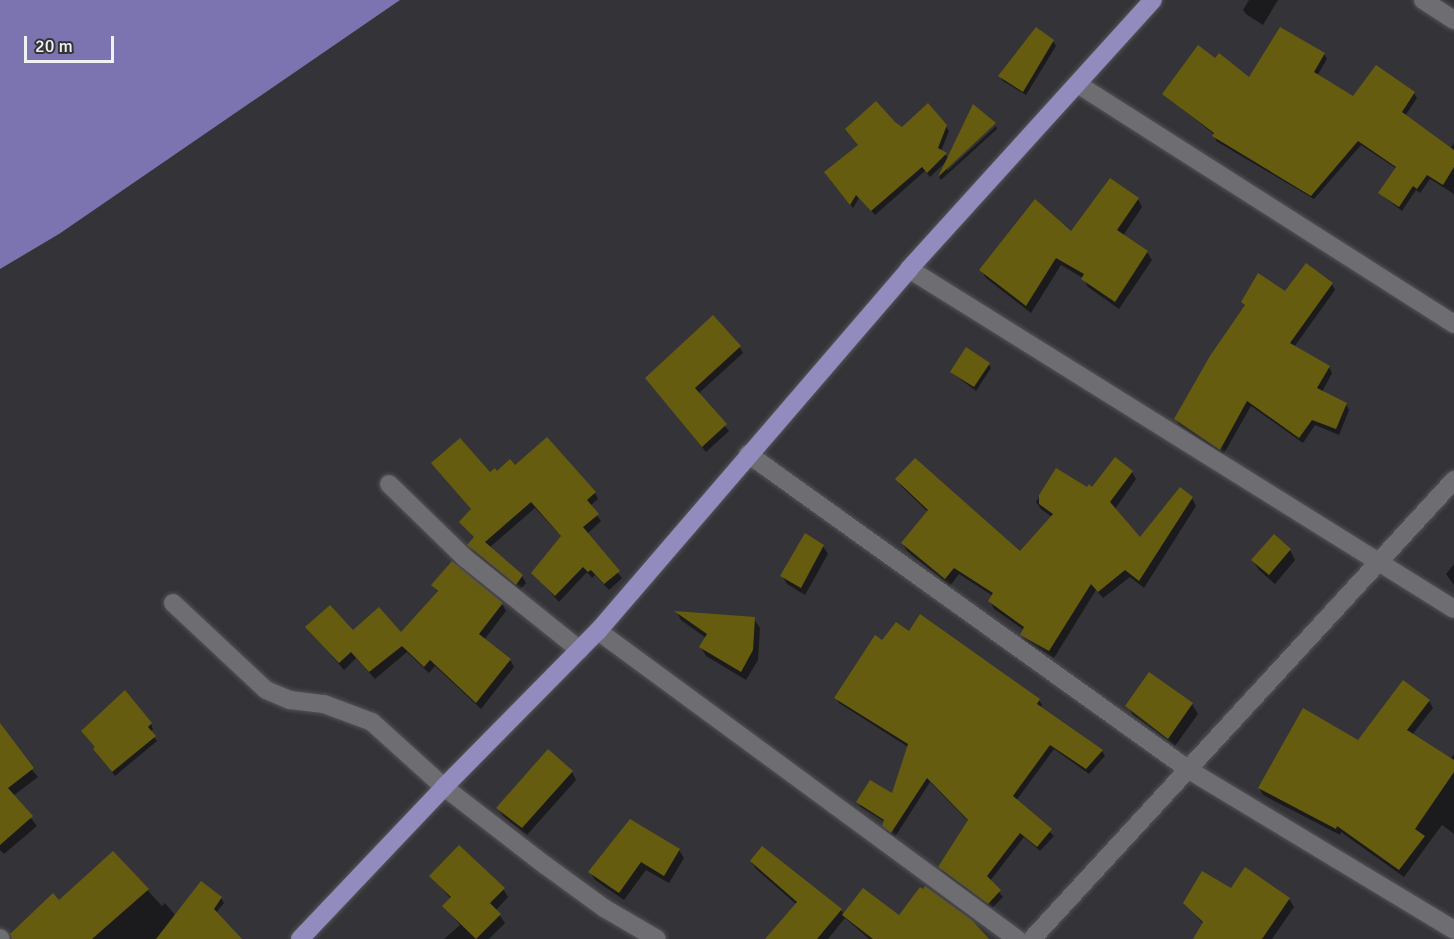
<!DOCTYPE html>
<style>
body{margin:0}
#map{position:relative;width:1454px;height:939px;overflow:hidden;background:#343338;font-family:Signika,sans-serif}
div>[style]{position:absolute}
.water>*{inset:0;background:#7c74b0}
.shadow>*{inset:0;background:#0007}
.building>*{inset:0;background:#665c10}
.roads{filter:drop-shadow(0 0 2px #535356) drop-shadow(0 0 2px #535356)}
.minor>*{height:18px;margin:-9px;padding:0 9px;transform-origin:9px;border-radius:9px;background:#6d6d72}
.major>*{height:18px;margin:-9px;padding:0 9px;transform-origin:9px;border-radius:9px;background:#928cbe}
span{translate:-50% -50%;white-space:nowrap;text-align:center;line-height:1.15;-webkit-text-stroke:6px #343338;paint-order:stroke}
.scale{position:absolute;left:24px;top:36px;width:90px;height:27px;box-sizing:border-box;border:3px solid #f1f1f4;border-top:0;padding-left:8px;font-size:18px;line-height:21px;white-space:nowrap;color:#f1f1f4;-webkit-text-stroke:4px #343338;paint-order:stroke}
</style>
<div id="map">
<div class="water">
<div style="clip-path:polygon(0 0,400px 0,59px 234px,0 269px)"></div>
</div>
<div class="shadow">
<div style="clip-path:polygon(1249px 0,1278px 0,1263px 25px,1246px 14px,1243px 10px)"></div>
<div style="clip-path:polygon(1053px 41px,1056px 46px,1026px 95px,1003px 81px,1000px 76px)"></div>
<div style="clip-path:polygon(1324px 54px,1327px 59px,1317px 76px,1354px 98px,1376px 67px,1414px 93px,1417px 98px,1405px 116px,1450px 149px,1454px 143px,1454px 194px,1430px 179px,1420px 193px,1416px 190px,1402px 211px,1379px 193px,1397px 169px,1361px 145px,1314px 199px,1216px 141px,1215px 135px,1163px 94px,1215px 60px,1250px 79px)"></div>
<div style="clip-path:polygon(894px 123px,903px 129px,946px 126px,949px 131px,941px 151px,949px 158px,947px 171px,996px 126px,997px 129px,941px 180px,939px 177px,947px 161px,930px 177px,925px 171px,875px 215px,859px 198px,853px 208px,828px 177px)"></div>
<div style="clip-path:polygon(1138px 199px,1142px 207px,1123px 236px,1147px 252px,1152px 260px,1119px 309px,1088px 287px,1083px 278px,1061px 265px,1031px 313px,986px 278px,981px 270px,1071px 233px)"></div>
<div style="clip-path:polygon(1332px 284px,1335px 290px,1294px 347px,1329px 367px,1332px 373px,1322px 392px,1346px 404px,1349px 410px,1339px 435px,1315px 425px,1303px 443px,1251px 406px,1223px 455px,1179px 425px,1176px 419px,1245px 307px,1243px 302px)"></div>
<div style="clip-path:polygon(739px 346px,743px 353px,698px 394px,729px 431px,706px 452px,647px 378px)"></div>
<div style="clip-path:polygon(988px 364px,991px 368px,976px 391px,951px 372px)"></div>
<div style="clip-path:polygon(433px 464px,490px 475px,515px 467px,595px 493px,598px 499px,590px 506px,601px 521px,587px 534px,622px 578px,609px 590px,595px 575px,592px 578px,587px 572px,559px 602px,533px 573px,562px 537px,535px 508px,489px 548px,522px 576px,526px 583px,520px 590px,473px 551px,469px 545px,475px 538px,461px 522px,472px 510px)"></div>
<div style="clip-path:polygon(1056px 470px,1087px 489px,1132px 472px,1136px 479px,1115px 509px,1140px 539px,1192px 498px,1196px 506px,1144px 588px,1130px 577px,1103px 598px,1096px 590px,1054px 658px,1026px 642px,1021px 635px,1024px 630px,994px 609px,990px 601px,993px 596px,959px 574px,950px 586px,907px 551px,903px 544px,928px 512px,902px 487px,897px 480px,1020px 553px,1052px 517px,1041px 509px,1036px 502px)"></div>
<div style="clip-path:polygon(823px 546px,828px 554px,805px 595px,787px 584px,782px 576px)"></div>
<div style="clip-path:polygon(1290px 550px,1295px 560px,1275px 584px,1259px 570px,1253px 561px)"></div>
<div style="clip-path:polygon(1454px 564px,1454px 585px,1446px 574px)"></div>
<div style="clip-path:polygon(433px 585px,502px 604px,506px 611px,484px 640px,510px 660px,514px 667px,481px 709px,435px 666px,429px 673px,407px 652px,375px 679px,356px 658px,344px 670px,307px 627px,401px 634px,438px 593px)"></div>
<div style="clip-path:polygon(677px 612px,754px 619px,760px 628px,758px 660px,746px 680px,706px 656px,701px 647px,706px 638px,681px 620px)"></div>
<div style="clip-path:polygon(909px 633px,1039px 700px,1042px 705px,1040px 708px,1102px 751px,1105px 756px,1089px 774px,1054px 749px,1016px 801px,1054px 836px,1040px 851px,1024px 837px,990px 881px,1003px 897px,992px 908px,943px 872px,940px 867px,969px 822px,930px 782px,895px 837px,887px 831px,885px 822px,861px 807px,858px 802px,893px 796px,908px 747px,839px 703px,836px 698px,883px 642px)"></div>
<div style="clip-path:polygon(1429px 701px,1433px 708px,1412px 735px,1450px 760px,1454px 754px,1454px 834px,1442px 825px,1404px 877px,1341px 832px,1340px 835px,1263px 795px,1259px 788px,1358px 742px)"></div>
<div style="clip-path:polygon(1192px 704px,1198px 714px,1175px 746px,1133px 715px,1127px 705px)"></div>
<div style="clip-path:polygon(151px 724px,153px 729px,150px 732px,157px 741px,115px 776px,97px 754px,96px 748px)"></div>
<div style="clip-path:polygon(0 733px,38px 777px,13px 796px,37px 826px,4px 854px,0 850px)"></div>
<div style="clip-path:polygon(572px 772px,576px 780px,527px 835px,503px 816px,498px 808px)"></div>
<div style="clip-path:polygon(679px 850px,684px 858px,669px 883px,646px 870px,624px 900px,595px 880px,590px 872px)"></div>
<div style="clip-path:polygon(113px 853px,162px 906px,165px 903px,176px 916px,201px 883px,221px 898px,224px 903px,216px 913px,240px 939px,16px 939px)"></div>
<div style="clip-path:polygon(751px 861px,841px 910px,844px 915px,900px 917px,964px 939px,869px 939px,845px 918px,828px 939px,776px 939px,796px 904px,756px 869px)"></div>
<div style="clip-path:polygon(1246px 869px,1289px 899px,1294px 907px,1272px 939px,1195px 939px,1204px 925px,1185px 903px,1231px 890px)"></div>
<div style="clip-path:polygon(431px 876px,503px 889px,508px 897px,496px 910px,505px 923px,489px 939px,444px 939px,460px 925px,444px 906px,451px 899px)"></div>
</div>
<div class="building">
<div style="clip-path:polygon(1036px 27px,1054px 40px,1023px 92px,998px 76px)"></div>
<div style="clip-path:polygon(1280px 27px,1325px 53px,1314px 72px,1353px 96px,1376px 65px,1415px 92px,1402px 112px,1454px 150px,1454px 167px,1443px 185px,1427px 175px,1417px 189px,1413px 186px,1399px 207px,1378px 193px,1396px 167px,1358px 141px,1311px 196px,1212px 136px,1214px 133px,1162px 94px,1198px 45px,1215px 58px,1219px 53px,1249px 77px)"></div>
<div style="clip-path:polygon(876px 101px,895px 122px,902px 127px,928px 103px,947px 125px,938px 148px,947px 153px,927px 173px,922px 167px,871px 211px,856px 195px,850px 205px,824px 172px,858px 145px,845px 129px)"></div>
<div style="clip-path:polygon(973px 104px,996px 123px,938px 177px)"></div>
<div style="clip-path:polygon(1110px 178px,1139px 198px,1117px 230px,1148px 251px,1115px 302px,1081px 279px,1084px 274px,1056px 258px,1026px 306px,979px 270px,1035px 199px,1071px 231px)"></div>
<div style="clip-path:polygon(1306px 263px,1333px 283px,1290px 343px,1330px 366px,1317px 388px,1347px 403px,1336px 429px,1312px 420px,1299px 438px,1247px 401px,1220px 450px,1174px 419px,1210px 356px,1245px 305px,1241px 302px,1258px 273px,1285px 291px)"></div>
<div style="clip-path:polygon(713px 315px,741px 346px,695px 388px,727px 424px,702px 447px,645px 378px)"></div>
<div style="clip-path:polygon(966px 347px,990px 363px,974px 387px,950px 372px)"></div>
<div style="clip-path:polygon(547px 437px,596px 492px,587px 500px,599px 514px,583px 527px,620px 571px,604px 584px,591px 570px,588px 572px,583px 567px,555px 596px,531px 573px,561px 536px,531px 502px,485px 542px,523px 575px,516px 585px,467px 545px,474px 537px,459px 522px,471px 509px,431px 463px,460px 438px,490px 472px,495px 468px,497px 471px,510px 459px,515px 465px)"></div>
<div style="clip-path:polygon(1115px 457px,1133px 471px,1110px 502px,1140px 537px,1180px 487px,1193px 497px,1139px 581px,1125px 570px,1098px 592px,1091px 584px,1049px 651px,1020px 635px,1024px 627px,988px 601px,993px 593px,954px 568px,945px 579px,901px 543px,928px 510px,895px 479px,915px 458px,1020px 551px,1053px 514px,1039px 504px,1039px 495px,1056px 468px,1087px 487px,1089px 484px,1092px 487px)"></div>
<div style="clip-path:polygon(805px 533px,824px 545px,801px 588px,780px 576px)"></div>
<div style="clip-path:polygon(1274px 534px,1291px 549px,1269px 575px,1251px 560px)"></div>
<div style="clip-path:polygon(452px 561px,503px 603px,479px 634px,511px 659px,476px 703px,430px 660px,424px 667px,402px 646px,369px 672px,351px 652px,339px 663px,305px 627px,330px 605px,353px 630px,379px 607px,401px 632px,438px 591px,431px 585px)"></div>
<div style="clip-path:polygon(674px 611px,755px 617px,753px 650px,741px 672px,699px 647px,707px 634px)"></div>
<div style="clip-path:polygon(920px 614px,1040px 699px,1037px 704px,1103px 750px,1086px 769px,1050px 745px,1013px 796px,1052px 829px,1037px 847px,1020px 833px,987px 876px,1001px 890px,988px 904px,938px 867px,968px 820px,927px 778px,891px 833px,882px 826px,884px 820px,856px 802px,870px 780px,892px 793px,908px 744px,834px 698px,875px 635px,882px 640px,896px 622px,909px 631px)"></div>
<div style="clip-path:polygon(1149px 672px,1193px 703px,1168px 739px,1125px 706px)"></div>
<div style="clip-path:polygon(1403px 680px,1430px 700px,1407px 730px,1454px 760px,1454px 772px,1415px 829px,1425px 836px,1399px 870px,1337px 826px,1336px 829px,1258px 788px,1303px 708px,1358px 740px)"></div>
<div style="clip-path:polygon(125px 690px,152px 723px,148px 727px,156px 736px,112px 772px,93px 749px,95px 747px,81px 731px)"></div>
<div style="clip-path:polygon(0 723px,34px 768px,8px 788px,33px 816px,0 845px)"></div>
<div style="clip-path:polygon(548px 749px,573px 771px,522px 828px,496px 808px)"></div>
<div style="clip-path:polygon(630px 819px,680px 849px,664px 876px,641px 862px,619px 893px,588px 872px)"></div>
<div style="clip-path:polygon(459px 845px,505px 888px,490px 903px,501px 914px,476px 939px,442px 906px,451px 897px,429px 876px)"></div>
<div style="clip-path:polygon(762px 846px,842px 909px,817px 939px,765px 939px,797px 902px,750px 861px)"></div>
<div style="clip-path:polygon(113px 851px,149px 889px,92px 939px,12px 939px,10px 934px,53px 893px,59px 900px)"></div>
<div style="clip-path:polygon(1245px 867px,1290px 898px,1262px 939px,1193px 939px,1203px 922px,1183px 903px,1202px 871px,1231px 888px)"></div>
<div style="clip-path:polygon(201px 881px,222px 897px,214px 909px,242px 939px,156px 939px)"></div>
<div style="clip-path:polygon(925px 886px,972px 920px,989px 939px,873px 939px,842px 915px,863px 888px,899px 915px,920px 887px,923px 889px)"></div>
</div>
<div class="roads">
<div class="minor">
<div style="left:1423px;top:0;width:37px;rotate:33deg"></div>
<div style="left:1079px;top:85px;width:445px;rotate:32.5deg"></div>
<div style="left:909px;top:269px;width:642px;rotate:31.96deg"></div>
<div style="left:748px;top:454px;width:543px;rotate:35.62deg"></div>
<div style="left:1189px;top:770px;width:310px;rotate:31.1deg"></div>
<div style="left:389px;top:484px;width:106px;rotate:44.2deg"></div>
<div style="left:465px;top:558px;width:147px;rotate:38.7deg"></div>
<div style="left:173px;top:603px;width:127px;rotate:43.1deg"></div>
<div style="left:266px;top:690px;width:26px;rotate:23deg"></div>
<div style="left:290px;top:700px;width:34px;rotate:7deg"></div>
<div style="left:324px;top:704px;width:51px;rotate:20.6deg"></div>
<div style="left:372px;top:722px;width:97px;rotate:42.1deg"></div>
<div style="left:444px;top:787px;width:128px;rotate:37.7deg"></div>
<div style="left:545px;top:865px;width:73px;rotate:36.1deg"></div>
<div style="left:604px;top:908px;width:61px;rotate:30.3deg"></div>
<div style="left:598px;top:631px;width:520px;rotate:36.32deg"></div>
<div style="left:0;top:938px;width:1px;rotate:45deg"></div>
<div style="left:1032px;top:939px;width:624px;rotate:-47.4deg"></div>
</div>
<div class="major">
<div style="left:300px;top:939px;width:209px;rotate:-46.5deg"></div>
<div style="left:444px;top:787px;width:219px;rotate:-45.4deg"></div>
<div style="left:598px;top:631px;width:477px;rotate:-49.3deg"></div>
<div style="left:909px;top:269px;width:363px;rotate:-47.8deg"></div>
</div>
</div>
<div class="scale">20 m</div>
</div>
